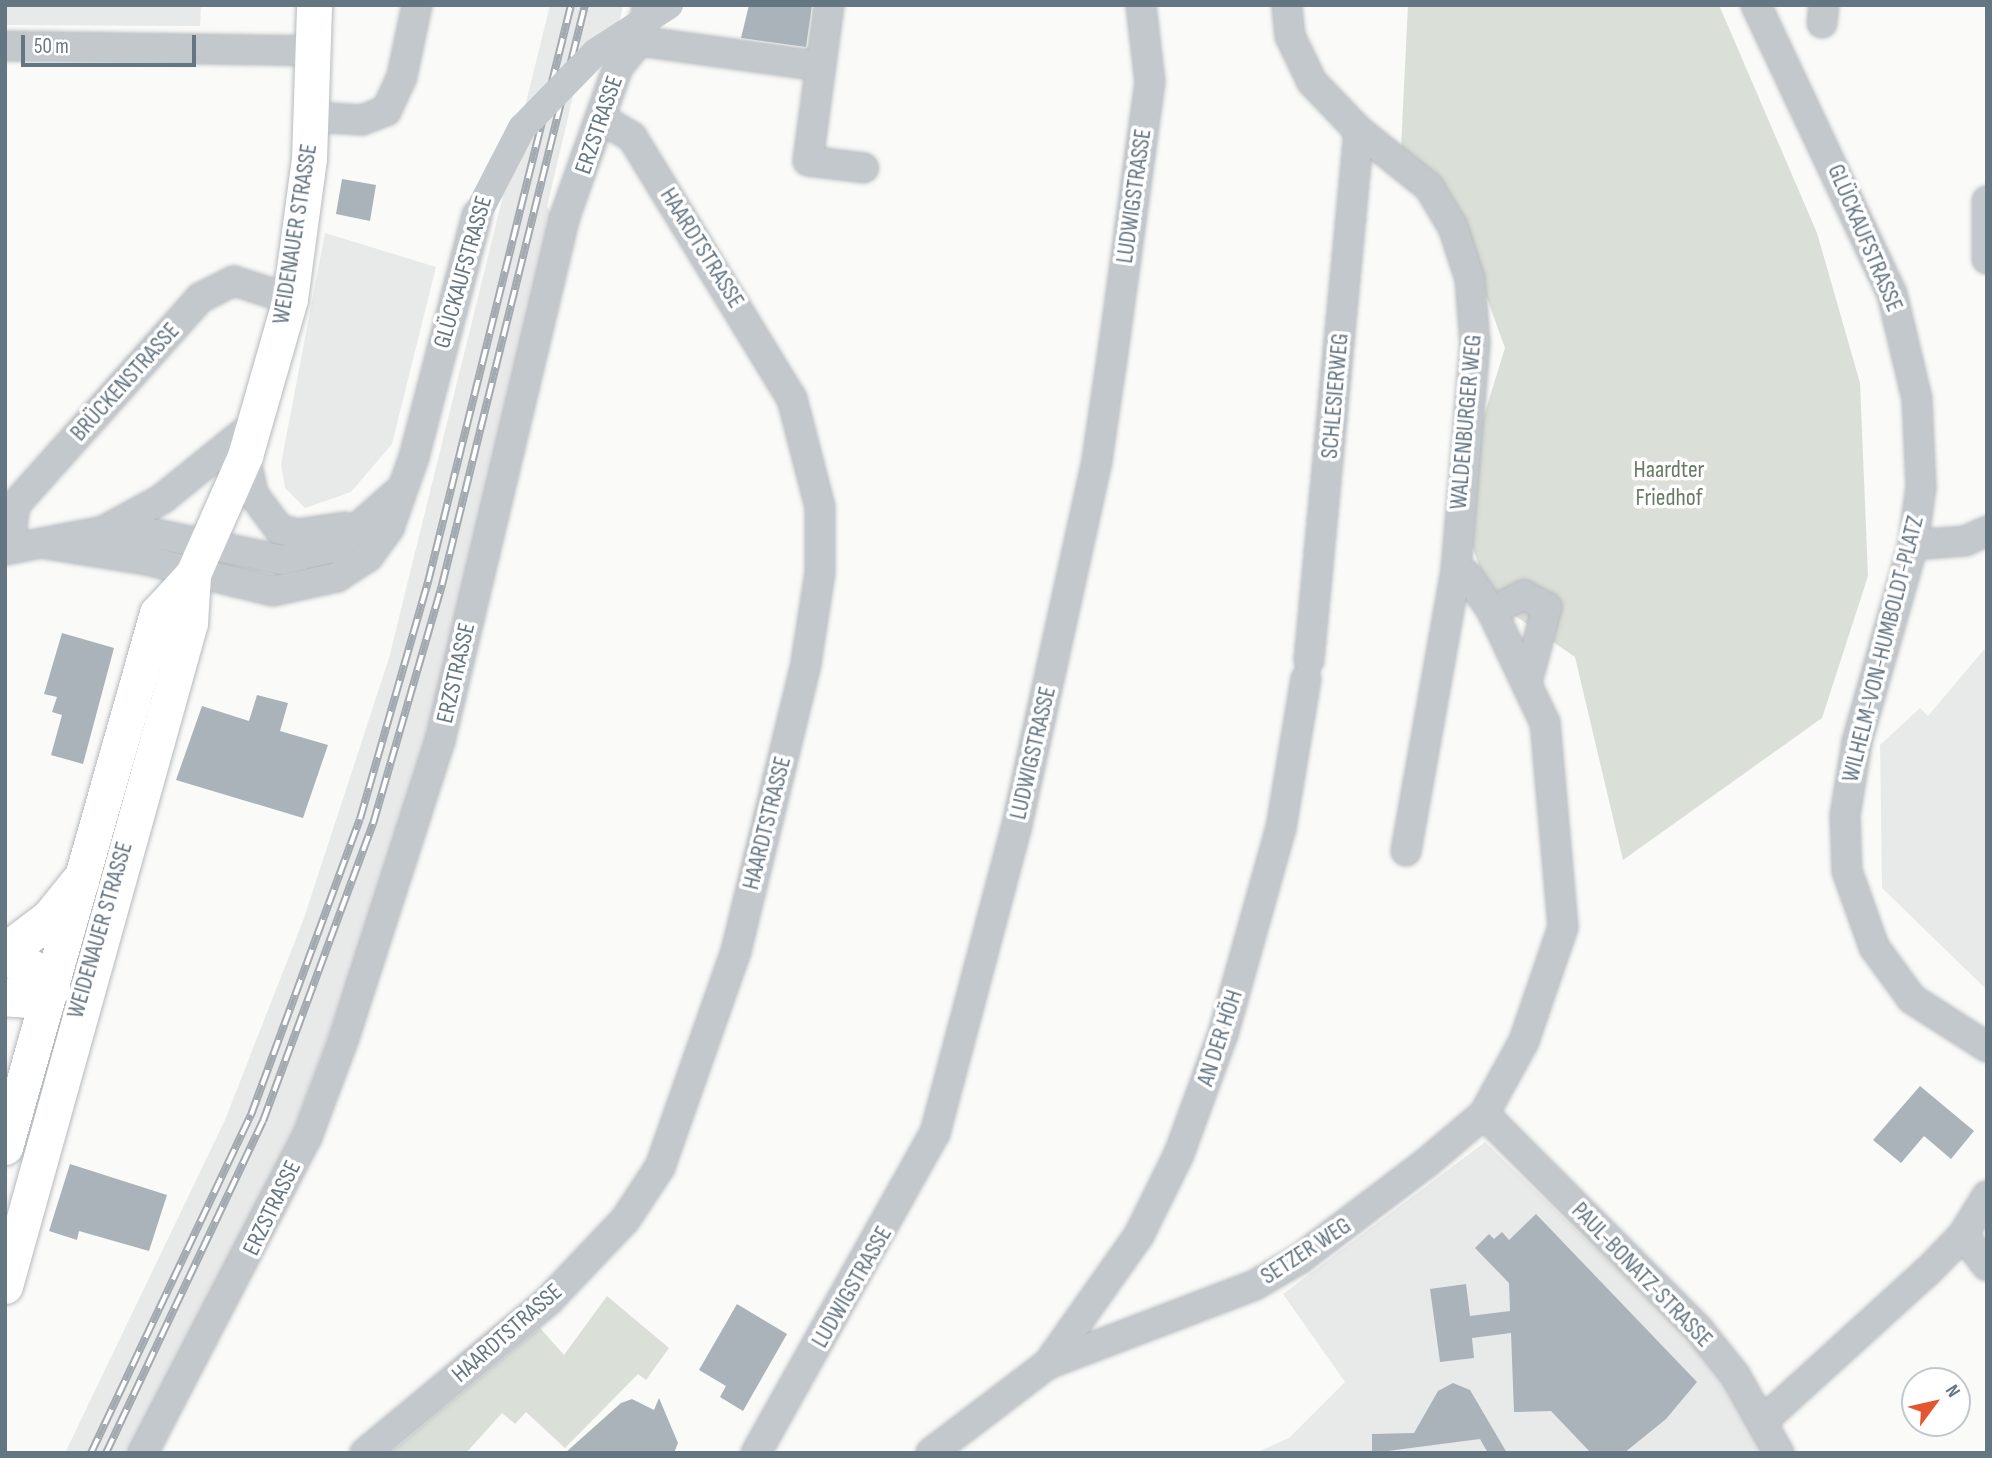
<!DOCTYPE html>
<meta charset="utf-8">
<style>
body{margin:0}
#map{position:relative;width:1992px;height:1458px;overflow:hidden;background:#fafaf8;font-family:"Sofia Sans Condensed",sans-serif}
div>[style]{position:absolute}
.built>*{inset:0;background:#e8e9e9}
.green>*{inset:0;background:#dadfd7}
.building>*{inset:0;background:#aab3b9}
.roads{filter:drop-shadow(0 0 2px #b5babe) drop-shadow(0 0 2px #b5babe)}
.minor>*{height:28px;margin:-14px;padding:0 14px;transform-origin:14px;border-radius:14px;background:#c3c8cc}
.major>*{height:35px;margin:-17.5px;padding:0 17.5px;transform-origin:17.5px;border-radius:17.5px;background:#fff}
.highway>*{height:38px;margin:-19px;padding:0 19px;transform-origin:19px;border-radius:19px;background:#fff}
.rail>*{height:8px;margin-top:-4px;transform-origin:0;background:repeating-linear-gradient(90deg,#fff 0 16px,#a2aab0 0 32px);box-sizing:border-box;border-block:2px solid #a2aab0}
.minor-bridge>*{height:28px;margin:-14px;padding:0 14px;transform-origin:14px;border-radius:14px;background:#c3c8cc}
span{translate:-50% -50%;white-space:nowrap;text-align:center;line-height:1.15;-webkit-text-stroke:7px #fff;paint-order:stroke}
.street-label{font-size:24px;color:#657683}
.park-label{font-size:24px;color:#687a64}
.frame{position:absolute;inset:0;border:7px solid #657683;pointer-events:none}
.north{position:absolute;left:1901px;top:1367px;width:70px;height:70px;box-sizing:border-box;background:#fff;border:2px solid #c1c8cd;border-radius:50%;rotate:57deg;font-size:19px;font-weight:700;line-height:28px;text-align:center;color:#657683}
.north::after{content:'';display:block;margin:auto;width:24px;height:32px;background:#e4572e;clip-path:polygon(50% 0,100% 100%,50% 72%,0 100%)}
.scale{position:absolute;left:21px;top:35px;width:175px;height:32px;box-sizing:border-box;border:4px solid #657683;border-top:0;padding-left:9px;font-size:21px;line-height:24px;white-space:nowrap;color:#657683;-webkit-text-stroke:5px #fff;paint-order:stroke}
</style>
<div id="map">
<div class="built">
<div style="clip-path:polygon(5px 5px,201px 5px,200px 26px,5px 25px)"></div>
<div style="clip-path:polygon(550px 5px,623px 5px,617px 34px,584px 49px,547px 207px,557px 222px,415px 798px,288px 1145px,129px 1453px,65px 1453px,225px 1120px,304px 918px,389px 658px)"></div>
<div style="clip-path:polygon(325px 233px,436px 267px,392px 444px,351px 492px,305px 508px,285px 488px,281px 464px)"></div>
<div style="clip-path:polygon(1987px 646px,1987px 990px,1882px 888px,1880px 745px,1920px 708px,1928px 716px)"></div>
<div style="clip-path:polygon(1485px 1142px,1735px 1384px,1770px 1453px,1255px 1453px,1289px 1438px,1345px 1382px,1283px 1294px)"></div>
</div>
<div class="green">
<div style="clip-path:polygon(1408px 5px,1719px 5px,1817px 233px,1860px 383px,1868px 576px,1822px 718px,1623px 860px,1575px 657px,1491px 599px,1466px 529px,1473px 451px,1505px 348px,1459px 221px,1401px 148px)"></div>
<div style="clip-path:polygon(607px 1296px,669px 1348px,646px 1380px,638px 1374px,565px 1448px,526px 1412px,515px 1424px,502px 1413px,466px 1453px,390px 1453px,540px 1328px,564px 1355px)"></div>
</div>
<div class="building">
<div style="clip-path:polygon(749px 5px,812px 5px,806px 47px,741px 38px)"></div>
<div style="clip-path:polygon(342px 179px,376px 185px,370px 221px,336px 214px)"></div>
<div style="clip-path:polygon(62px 633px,114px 648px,83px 764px,51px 755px,62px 715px,52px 712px,57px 697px,44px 694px)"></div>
<div style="clip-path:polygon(257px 695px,288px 703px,280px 731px,328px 745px,303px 818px,176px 780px,202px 706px,249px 721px)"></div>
<div style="clip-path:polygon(1920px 1086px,1974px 1131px,1951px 1159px,1924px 1136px,1901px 1163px,1873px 1140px)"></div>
<div style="clip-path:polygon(70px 1164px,167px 1195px,149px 1251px,79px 1231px,77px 1240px,49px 1231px)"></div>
<div style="clip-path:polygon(1536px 1214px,1697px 1382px,1666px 1419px,1624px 1453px,1591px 1453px,1551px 1411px,1514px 1412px,1511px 1333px,1472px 1338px,1474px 1358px,1440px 1362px,1430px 1289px,1466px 1284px,1470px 1316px,1510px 1311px,1509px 1283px,1475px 1248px,1489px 1234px,1494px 1239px,1502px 1232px,1509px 1240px)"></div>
<div style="clip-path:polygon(737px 1304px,787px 1334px,743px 1411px,720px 1397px,726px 1386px,699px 1370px)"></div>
<div style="clip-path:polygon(1453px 1383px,1470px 1390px,1507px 1453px,1488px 1453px,1480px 1439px,1372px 1453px,1372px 1434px,1414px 1433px,1438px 1391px)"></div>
<div style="clip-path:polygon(659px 1398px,678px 1443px,674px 1453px,565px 1453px,621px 1403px,632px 1399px,654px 1410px)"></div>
</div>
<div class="roads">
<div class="minor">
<div style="left:829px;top:5px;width:157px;rotate:97.7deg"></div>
<div style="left:808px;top:161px;width:56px;rotate:7.1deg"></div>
<div style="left:1756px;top:5px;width:319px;rotate:64.8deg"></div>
<div style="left:1892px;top:294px;width:108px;rotate:76.6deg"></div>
<div style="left:1917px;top:399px;width:88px;rotate:87.4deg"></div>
<div style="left:1921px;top:487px;width:59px;rotate:97.9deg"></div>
<div style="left:1913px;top:545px;width:205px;rotate:105.9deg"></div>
<div style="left:1857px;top:742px;width:74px;rotate:99.3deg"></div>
<div style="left:1845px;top:815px;width:56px;rotate:88deg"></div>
<div style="left:1847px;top:871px;width:81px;rotate:70.4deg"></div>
<div style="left:1874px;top:947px;width:64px;rotate:53.8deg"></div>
<div style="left:1912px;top:999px;width:89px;rotate:32.6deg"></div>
<div style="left:1822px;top:23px;width:18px;rotate:-84deg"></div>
<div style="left:639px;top:41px;width:182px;rotate:7.9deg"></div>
<div style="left:5px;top:46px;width:308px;rotate:0.9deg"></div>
<div style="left:311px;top:117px;width:51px;rotate:3.4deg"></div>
<div style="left:362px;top:120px;width:26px;rotate:-21deg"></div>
<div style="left:386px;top:111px;width:38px;rotate:-65deg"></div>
<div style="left:402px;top:76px;width:73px;rotate:-78.1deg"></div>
<div style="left:1987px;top:201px;width:58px;rotate:90deg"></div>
<div style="left:245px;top:456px;width:39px;rotate:78deg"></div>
<div style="left:253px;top:494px;width:44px;rotate:53.4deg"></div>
<div style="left:279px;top:529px;width:18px;rotate:16deg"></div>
<div style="left:296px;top:534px;width:49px;rotate:-8.1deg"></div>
<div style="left:105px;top:530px;width:65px;rotate:-28.5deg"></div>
<div style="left:162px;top:499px;width:121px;rotate:-39deg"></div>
<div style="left:46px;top:544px;width:101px;rotate:9.1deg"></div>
<div style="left:146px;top:560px;width:131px;rotate:13.7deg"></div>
<div style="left:273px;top:591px;width:66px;rotate:-12.3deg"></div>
<div style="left:337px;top:577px;width:37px;rotate:-33deg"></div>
<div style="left:368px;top:557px;width:36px;rotate:-54deg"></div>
<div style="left:389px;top:528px;width:75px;rotate:-70.6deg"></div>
<div style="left:414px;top:457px;width:250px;rotate:-75.4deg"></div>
<div style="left:1913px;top:545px;width:52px;rotate:-4.4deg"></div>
<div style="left:1965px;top:541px;width:24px;rotate:-24deg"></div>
<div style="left:9px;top:549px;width:44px;rotate:-82.2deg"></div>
<div style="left:15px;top:505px;width:278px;rotate:-48.2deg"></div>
<div style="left:200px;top:298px;width:38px;rotate:-27deg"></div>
<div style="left:234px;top:281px;width:59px;rotate:17.8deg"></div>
<div style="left:5px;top:550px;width:101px;rotate:-10.9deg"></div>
<div style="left:104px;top:531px;width:52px;rotate:3.3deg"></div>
<div style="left:156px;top:534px;width:130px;rotate:11.6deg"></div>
<div style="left:283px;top:560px;width:55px;rotate:-13.8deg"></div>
<div style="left:336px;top:547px;width:83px;rotate:-41.6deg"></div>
<div style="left:1492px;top:611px;width:36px;rotate:-27deg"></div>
<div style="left:1524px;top:595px;width:26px;rotate:28deg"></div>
<div style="left:1547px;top:607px;width:74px;rotate:104.8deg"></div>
<div style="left:1309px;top:660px;width:531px;rotate:-84.6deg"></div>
<div style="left:1406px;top:851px;width:285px;rotate:-79.9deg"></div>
<div style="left:1484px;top:1114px;width:305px;rotate:45.1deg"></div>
<div style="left:1699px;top:1330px;width:58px;rotate:51.3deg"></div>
<div style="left:1735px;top:1375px;width:90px;rotate:60.6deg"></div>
<div style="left:1963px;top:1235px;width:39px;rotate:52deg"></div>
<div style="left:1048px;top:1364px;width:158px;rotate:-54.8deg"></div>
<div style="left:1139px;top:1235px;width:90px;rotate:-63.7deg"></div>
<div style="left:1179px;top:1154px;width:128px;rotate:-69.9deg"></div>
<div style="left:1223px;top:1034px;width:214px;rotate:-74.3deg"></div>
<div style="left:1281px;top:828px;width:151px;rotate:-80.5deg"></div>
<div style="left:1764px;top:1420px;width:222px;rotate:-42.3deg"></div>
<div style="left:1928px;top:1271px;width:50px;rotate:-45.8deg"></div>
<div style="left:1963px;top:1235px;width:46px;rotate:-58.4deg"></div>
<div style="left:143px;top:1453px;width:356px;rotate:-62.6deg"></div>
<div style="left:307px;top:1137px;width:106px;rotate:-69.5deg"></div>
<div style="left:344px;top:1038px;width:312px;rotate:-72.1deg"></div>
<div style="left:440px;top:741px;width:540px;rotate:-76.61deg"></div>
<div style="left:565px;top:216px;width:158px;rotate:-70.4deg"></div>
<div style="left:618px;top:67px;width:33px;rotate:-51deg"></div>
<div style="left:639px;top:41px;width:37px;rotate:-76deg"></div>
<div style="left:365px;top:1453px;width:239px;rotate:-39.7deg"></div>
<div style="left:549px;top:1300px;width:110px;rotate:-46.5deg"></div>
<div style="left:625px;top:1220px;width:64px;rotate:-56.6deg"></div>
<div style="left:660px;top:1167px;width:229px;rotate:-70.6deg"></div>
<div style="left:736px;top:951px;width:296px;rotate:-76.3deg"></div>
<div style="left:806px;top:663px;width:91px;rotate:-81.2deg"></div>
<div style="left:820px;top:573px;width:66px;rotate:-90deg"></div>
<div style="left:820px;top:507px;width:112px;rotate:-104.5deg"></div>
<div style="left:792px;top:399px;width:307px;rotate:-121.4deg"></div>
<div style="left:632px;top:137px;width:33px;rotate:-149deg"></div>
<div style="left:756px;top:1453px;width:367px;rotate:-60.8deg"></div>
<div style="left:935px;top:1133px;width:315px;rotate:-75.1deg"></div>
<div style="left:1016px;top:829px;width:378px;rotate:-77.6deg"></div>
<div style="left:1097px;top:460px;width:102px;rotate:-81.6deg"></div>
<div style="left:1112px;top:359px;width:280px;rotate:-82.2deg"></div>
<div style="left:1150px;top:82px;width:78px;rotate:-96.7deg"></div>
<div style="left:931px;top:1453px;width:147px;rotate:-37.3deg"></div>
<div style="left:1048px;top:1364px;width:222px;rotate:-20.9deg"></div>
<div style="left:1255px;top:1285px;width:53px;rotate:-30.4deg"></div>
<div style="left:1301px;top:1258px;width:156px;rotate:-37.2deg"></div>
<div style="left:1425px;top:1164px;width:77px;rotate:-40.3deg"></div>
<div style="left:1484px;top:1114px;width:83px;rotate:-61.3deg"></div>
<div style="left:1524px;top:1041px;width:120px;rotate:-71.1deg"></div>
<div style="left:1563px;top:927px;width:205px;rotate:-95deg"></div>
<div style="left:1545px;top:723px;width:124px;rotate:-115.3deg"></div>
<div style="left:1492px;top:611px;width:44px;rotate:-124.8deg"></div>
<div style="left:1467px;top:575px;width:12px;rotate:-156deg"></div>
<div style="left:1456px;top:570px;width:228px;rotate:-85.2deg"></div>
<div style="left:1475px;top:343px;width:64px;rotate:-94.5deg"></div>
<div style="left:1470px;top:279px;width:55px;rotate:-108.1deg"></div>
<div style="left:1453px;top:227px;width:47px;rotate:-121deg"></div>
<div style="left:1429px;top:187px;width:90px;rotate:-141.3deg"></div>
<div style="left:1359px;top:131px;width:68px;rotate:-133.8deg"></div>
<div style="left:1312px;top:82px;width:51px;rotate:-115.6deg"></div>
<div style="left:1290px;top:36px;width:31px;rotate:-96deg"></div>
</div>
<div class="major">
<div style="left:5px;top:1147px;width:555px;rotate:-74.11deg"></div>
<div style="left:157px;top:613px;width:53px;rotate:-47.3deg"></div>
<div style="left:5px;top:1286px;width:688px;rotate:-74.41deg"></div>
<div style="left:190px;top:623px;width:49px;rotate:-86.5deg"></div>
<div style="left:193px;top:574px;width:129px;rotate:-66.2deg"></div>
<div style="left:245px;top:456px;width:163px;rotate:-74deg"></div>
<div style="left:290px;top:299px;width:141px;rotate:-82.3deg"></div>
<div style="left:309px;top:159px;width:154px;rotate:-88.1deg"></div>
</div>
<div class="highway">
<div style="left:5px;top:953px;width:56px;rotate:-37.1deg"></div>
<div style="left:50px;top:919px;width:48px;rotate:-51deg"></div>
<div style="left:5px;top:955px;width:38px;rotate:28deg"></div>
<div style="left:39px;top:973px;width:20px;rotate:53deg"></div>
<div style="left:51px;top:989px;width:22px;rotate:153deg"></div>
<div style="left:31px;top:999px;width:26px;rotate:-176deg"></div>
</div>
</div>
<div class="rail">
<div style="left:91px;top:1453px;width:374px;rotate:-64.7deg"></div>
<div style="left:251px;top:1115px;width:315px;rotate:-69.8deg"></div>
<div style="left:360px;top:819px;width:247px;rotate:-74deg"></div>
<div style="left:428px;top:582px;width:594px;rotate:-76.08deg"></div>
<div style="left:106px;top:1453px;width:367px;rotate:-64.7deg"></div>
<div style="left:263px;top:1121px;width:317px;rotate:-69.7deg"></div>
<div style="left:373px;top:824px;width:249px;rotate:-73.9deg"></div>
<div style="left:442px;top:585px;width:597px;rotate:-76.15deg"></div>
</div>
<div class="minor-bridge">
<div style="left:477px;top:215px;width:98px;rotate:-62.7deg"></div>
<div style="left:522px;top:128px;width:106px;rotate:-45.8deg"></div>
<div style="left:596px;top:52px;width:87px;rotate:-32.8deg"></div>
</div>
<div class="street-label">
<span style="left:599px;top:125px;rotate:-71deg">ERZSTRASSE</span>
<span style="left:1134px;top:196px;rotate:-82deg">LUDWIGSTRASSE</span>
<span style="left:295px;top:234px;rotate:-81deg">WEIDENAUER STRASSE</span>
<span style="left:1865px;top:238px;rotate:67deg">GLÜCKAUFSTRASSE</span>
<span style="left:702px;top:248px;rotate:58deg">HAARDTSTRASSE</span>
<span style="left:463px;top:272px;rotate:-74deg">GLÜCKAUFSTRASSE</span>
<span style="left:125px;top:382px;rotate:-48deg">BRÜCKENSTRASSE</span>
<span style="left:1335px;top:396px;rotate:-85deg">SCHLESIERWEG</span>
<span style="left:1466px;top:422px;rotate:-85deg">WALDENBURGER WEG</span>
<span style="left:1883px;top:649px;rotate:-76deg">WILHELM-VON-HUMBOLDT-PLATZ</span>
<span style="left:456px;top:673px;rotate:-77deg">ERZSTRASSE</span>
<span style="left:1033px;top:753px;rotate:-77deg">LUDWIGSTRASSE</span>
<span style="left:767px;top:823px;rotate:-76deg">HAARDTSTRASSE</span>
<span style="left:100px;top:930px;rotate:-74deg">WEIDENAUER STRASSE</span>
<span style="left:1220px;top:1038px;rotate:-72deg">AN DER HÖH</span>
<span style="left:272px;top:1208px;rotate:-64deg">ERZSTRASSE</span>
<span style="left:1306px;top:1251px;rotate:-33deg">SETZER WEG</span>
<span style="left:1642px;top:1275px;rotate:46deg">PAUL-BONATZ-STRASSE</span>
<span style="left:852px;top:1287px;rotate:-60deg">LUDWIGSTRASSE</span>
<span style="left:507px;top:1333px;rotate:-41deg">HAARDTSTRASSE</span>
</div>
<div class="park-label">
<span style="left:1669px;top:484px">Haardter<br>Friedhof</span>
</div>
<div class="frame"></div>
<div class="north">N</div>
<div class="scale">50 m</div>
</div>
